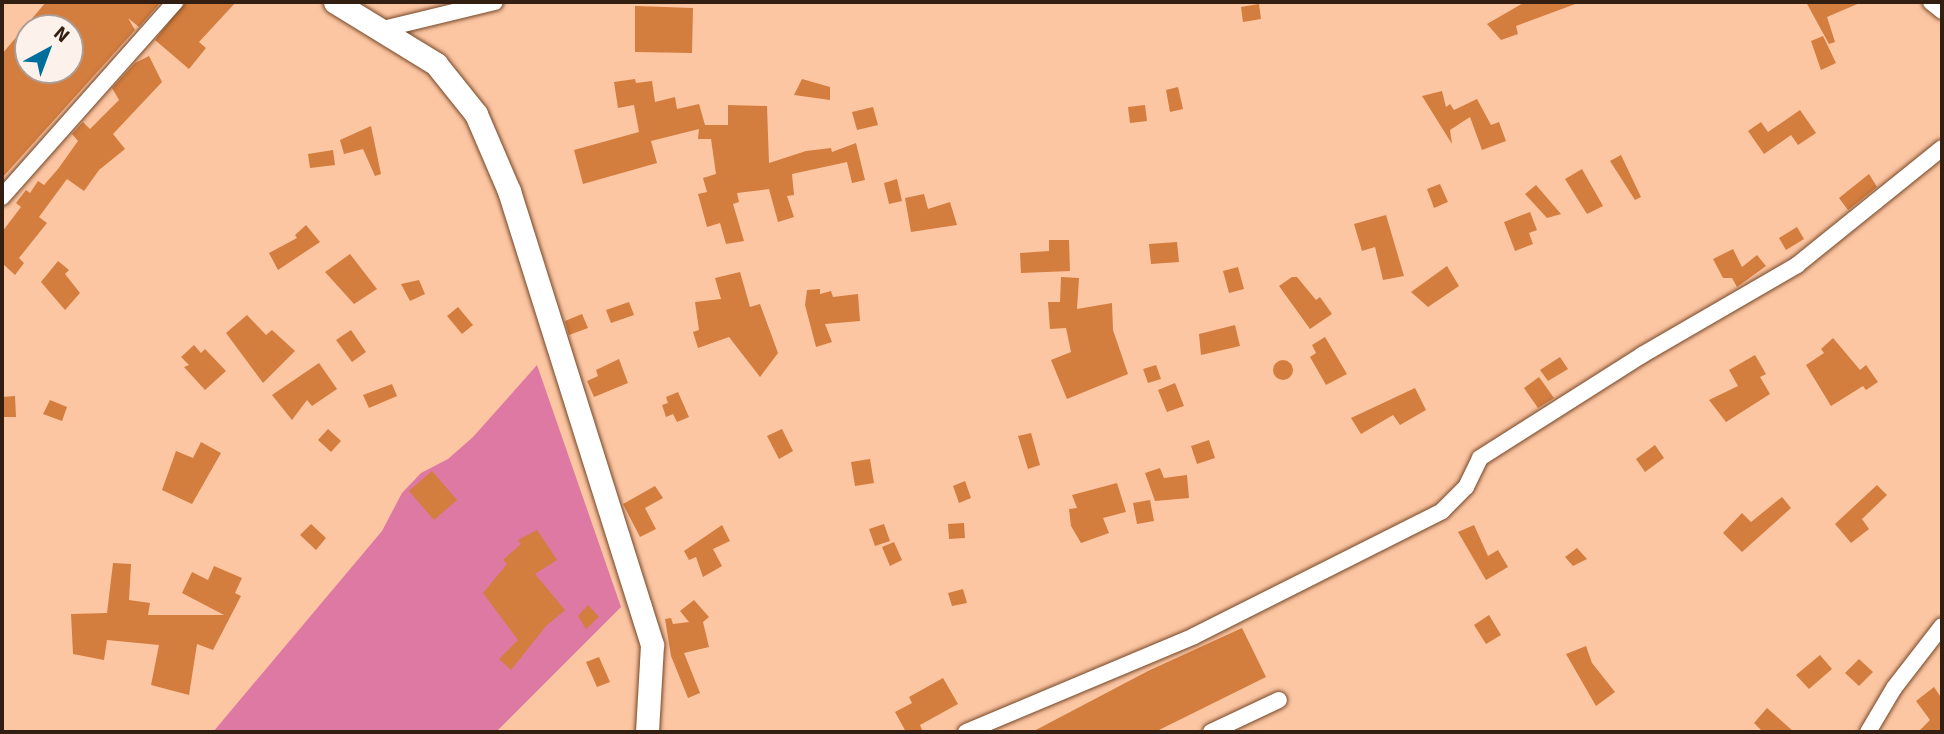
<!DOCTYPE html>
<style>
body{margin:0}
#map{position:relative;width:1944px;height:734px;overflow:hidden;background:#fdc6a3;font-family:Signika,sans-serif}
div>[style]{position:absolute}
.forest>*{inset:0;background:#dd79a3}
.building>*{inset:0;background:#d37d3e}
.round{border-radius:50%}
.roads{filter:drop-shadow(0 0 2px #744626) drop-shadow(0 0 2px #744626)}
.street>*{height:16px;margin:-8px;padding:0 8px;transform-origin:8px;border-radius:8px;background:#fff}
.secondary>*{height:23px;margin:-11.5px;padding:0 11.5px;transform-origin:11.5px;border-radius:11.5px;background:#fff}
span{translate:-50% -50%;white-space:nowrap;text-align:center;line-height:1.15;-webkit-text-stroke:5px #fdf2eb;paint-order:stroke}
.frame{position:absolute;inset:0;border:4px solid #331f11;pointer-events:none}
.north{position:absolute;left:14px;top:14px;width:70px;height:70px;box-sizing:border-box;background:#fdf2eb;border:2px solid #ac9e94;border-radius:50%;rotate:41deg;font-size:19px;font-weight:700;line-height:28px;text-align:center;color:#331f11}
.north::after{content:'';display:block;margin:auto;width:24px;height:32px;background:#006e9a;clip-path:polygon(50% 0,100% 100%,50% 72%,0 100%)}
</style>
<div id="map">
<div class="forest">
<div style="clip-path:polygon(537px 365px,621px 607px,496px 732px,213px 732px,382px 531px,402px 493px,421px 473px,448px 459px,473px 437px)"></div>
</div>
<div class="building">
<div style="clip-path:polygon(evenodd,46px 2px,161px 2px,139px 27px,128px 18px,135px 30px,2px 178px,2px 54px,46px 2px,28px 28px,70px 28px,70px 70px,28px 70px,28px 28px)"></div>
<div style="clip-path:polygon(185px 2px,236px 2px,199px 42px,206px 48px,189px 69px,155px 40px)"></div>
<div style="clip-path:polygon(1525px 2px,1577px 2px,1578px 3px,1516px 26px,1518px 34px,1501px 40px,1487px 24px)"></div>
<div style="clip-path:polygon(1806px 2px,1862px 2px,1827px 17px,1835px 42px,1829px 44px)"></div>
<div style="clip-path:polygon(1259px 4px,1261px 19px,1243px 22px,1241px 7px)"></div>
<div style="clip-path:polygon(635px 6px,693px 8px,692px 53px,635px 52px)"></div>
<div style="clip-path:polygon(1823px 36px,1836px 63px,1821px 70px,1811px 41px)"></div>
<div style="clip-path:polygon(149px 56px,162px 82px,113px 134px,125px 149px,99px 170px,84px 191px,67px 179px,39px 217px,47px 223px,19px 258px,24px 263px,15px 275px,2px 263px,2px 232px,21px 207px,16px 203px,26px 190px,30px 193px,38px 181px,44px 185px,58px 169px,78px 141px,72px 134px,83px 122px,90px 129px,119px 100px,112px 88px,135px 63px)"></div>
<div style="clip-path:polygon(635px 79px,636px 83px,652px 81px,655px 102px,675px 97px,677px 109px,699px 104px,705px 125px,728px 125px,728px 105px,767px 106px,769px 163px,806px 151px,831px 148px,832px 152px,856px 143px,865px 180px,852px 183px,847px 162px,792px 174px,794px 195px,787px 196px,794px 217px,778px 222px,769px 189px,737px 193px,739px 202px,733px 204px,744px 241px,726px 244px,720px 223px,707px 227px,698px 194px,707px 192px,703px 178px,716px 174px,711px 139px,698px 139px,699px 129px,651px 141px,657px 163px,583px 184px,574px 150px,639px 132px,634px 105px,618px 108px,614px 82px)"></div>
<div style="clip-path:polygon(802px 79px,830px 87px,830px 100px,794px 95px)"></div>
<div style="clip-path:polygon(1178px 87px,1183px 109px,1170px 112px,1166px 90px)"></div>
<div style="clip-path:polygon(1442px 91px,1446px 107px,1450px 104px,1454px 110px,1477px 99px,1491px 125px,1499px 122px,1506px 141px,1482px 150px,1470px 117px,1450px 130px,1452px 144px,1422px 96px)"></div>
<div style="clip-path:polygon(1145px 105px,1147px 121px,1130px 123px,1128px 107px)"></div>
<div style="clip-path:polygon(873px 107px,878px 125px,857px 130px,852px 112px)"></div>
<div style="clip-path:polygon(1800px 110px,1816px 133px,1798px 145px,1791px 135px,1764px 154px,1748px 131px,1761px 122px,1768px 132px)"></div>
<div style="clip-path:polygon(371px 126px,381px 174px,375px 176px,363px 149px,344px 154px,340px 140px)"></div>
<div style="clip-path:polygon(333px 150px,335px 165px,310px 168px,308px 154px)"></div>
<div style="clip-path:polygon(1621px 155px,1641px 197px,1635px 200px,1610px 161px)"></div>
<div style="clip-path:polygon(1582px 169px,1603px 206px,1587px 214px,1565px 179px)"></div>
<div style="clip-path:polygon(1869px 174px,1877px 187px,1848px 210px,1839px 198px)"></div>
<div style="clip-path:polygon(897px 179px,902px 201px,889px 204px,884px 183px)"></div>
<div style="clip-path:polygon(1440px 184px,1448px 202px,1434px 208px,1427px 189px)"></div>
<div style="clip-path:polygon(1536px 185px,1561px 214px,1547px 218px,1525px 194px)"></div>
<div style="clip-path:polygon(924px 194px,928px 209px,950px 202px,957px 225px,911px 232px,905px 198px)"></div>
<div style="clip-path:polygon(1530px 212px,1537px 230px,1529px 233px,1533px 244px,1515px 251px,1504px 222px)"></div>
<div style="clip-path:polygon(1386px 215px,1404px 276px,1383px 280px,1375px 247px,1362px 251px,1354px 224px)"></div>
<div style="clip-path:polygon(306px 225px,320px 242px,278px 270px,269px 253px,297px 238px,295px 235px)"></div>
<div style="clip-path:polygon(1797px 227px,1804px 239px,1786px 250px,1779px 238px)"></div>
<div style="clip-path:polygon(1049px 240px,1069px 240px,1070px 271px,1021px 273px,1020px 253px,1049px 251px)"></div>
<div style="clip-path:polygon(1177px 242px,1179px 262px,1151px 264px,1149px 244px)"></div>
<div style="clip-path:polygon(1733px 249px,1742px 267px,1757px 255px,1766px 266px,1737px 287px,1732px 278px,1723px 278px,1713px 259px)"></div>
<div style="clip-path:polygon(350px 254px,377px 289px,354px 304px,325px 272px)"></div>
<div style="clip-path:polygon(58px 261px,69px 270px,65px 274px,80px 293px,65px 310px,41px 282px)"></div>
<div style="clip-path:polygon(1447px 266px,1459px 286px,1428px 307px,1411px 292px)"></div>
<div style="clip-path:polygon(1238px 267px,1244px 289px,1229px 293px,1223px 271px)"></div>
<div style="clip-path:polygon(740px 272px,750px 307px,760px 304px,778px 353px,760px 377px,729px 337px,698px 348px,693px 332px,699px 330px,695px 302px,721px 299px,715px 278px)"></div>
<div style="clip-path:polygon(1061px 277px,1079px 278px,1077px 309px,1112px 303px,1113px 330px,1128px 374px,1067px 399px,1051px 360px,1071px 352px,1066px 328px,1050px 329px,1048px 302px,1060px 302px)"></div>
<div style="clip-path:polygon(1292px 277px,1297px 277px,1316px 300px,1320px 297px,1332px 314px,1310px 329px,1279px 286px)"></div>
<div style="clip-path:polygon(419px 280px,425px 294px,410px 301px,401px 284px)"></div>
<div style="clip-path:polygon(820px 289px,820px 294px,831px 291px,833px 297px,858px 294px,860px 321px,825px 324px,832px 342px,816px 347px,805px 305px,807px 290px)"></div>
<div style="clip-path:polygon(629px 302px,634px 315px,611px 323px,606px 310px)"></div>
<div style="clip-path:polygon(458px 307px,473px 325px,462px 334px,447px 316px)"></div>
<div style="clip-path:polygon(582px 314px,588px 328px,569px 335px,565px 321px)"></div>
<div style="clip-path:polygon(247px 315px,266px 335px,272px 330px,295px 351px,263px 383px,226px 333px)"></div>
<div style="clip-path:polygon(1235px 325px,1240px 346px,1201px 355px,1199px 334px)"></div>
<div style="clip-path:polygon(351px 330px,366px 352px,352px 362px,336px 340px)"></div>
<div style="clip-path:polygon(1325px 337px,1347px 374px,1326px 385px,1310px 357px,1316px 353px,1312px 345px)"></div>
<div style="clip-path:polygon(1833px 338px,1860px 370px,1866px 365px,1878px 382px,1866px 390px,1863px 386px,1831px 406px,1806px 365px,1824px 353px,1821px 349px)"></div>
<div style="clip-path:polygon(194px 345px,201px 353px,205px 349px,226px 371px,205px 390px,184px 367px,189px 365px,181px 357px)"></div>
<div style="clip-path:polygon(1755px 355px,1766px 374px,1760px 377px,1770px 394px,1726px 422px,1709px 400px,1738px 386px,1729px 370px)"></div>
<div style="clip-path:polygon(1560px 357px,1568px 369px,1548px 381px,1540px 370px)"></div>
<div style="clip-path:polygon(619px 359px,628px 383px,594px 397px,587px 381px,598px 376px,596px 370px)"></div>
<div class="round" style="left:1273px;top:360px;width:20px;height:20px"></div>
<div style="clip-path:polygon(319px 363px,337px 389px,312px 406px,307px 400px,292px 420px,272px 395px)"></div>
<div style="clip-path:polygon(1156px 365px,1161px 379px,1148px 383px,1143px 369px)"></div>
<div style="clip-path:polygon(1539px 377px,1554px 398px,1538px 408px,1524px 388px)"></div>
<div style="clip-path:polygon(1175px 383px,1184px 406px,1167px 412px,1158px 390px)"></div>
<div style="clip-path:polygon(392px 384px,397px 396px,369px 408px,363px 395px)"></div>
<div style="clip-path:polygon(1415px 388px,1426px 410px,1400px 425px,1393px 415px,1361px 434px,1351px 418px)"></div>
<div style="clip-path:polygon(678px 392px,689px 417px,677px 422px,673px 414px,666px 417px,662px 405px,668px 403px,666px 397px)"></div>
<div style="clip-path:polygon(15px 396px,16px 417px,2px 417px,2px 397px)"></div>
<div style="clip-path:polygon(50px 400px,67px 407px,62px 421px,43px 414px)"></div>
<div style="clip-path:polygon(328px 429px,341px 441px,331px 452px,318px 440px)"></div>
<div style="clip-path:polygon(782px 429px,793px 451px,779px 459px,767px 436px)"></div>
<div style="clip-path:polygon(1031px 433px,1040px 465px,1028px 469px,1018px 436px)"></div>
<div style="clip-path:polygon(1209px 440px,1215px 458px,1197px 464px,1191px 446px)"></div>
<div style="clip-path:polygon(201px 442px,221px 453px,192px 504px,162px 490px,176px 451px,193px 458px)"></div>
<div style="clip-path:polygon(1655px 445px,1664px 458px,1645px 472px,1636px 459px)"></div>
<div style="clip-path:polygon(870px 459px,874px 483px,855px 486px,851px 462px)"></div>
<div style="clip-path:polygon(1160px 468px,1164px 478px,1187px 475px,1189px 498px,1155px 501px,1145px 473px)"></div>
<div style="clip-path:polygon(432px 471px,457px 500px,434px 520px,409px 491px)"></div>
<div style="clip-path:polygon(965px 481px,971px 498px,959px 503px,953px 486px)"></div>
<div style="clip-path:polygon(1117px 483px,1126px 512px,1103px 518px,1109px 533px,1081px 543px,1071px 526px,1069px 509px,1077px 508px,1072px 495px)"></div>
<div style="clip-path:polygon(1877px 485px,1887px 495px,1862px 519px,1869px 529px,1851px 543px,1835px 524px)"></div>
<div style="clip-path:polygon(655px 486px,663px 498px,645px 508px,656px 529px,640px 537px,623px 504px)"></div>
<div style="clip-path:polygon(1782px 497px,1791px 508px,1742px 552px,1723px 533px,1742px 513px,1751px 522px)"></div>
<div style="clip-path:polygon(1150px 500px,1154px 521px,1137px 524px,1133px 503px)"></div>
<div style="clip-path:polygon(964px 523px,965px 538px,949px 539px,948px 524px)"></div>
<div style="clip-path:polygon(311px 524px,326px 538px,316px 550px,300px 535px)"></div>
<div style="clip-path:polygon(884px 524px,890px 541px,875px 546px,869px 529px)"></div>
<div style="clip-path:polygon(722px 525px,730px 541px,713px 549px,722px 566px,703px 577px,696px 557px,689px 560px,684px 551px)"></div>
<div style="clip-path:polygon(1474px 525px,1488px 556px,1498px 550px,1508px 567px,1486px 580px,1458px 532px)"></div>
<div style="clip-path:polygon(537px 530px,557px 560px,535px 574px,565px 610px,546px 626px,511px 670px,499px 659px,518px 640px,483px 593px,507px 564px,503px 560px,521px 544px,518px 540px)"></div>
<div style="clip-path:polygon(894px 542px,902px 560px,890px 566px,882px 547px)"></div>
<div style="clip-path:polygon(1577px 548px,1587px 559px,1573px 566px,1565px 557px)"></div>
<div style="clip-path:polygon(113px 563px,131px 564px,129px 600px,150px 603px,148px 615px,224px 615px,182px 593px,192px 572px,208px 580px,214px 566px,242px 578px,235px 593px,241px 596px,213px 650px,197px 644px,189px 695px,151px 685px,159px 645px,107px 640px,104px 660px,73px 654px,71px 614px,107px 613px)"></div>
<div style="clip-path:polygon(963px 589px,967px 603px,952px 606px,948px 593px)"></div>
<div style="clip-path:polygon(694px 600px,709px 617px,703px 622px,709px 647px,684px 653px,700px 693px,688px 698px,671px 656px,665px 619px,671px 618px,673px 624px,689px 622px,680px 611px)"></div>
<div style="clip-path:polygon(588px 605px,599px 617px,586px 629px,578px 616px)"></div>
<div style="clip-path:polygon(1489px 615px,1501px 635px,1486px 644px,1474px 625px)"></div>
<div style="clip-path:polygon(1242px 628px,1266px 677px,1155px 732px,1032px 732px,1148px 671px)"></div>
<div style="clip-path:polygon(1586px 646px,1592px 663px,1615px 692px,1596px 706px,1566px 654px)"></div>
<div style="clip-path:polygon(1820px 655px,1832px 669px,1809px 689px,1796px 675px)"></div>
<div style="clip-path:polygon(599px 657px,610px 682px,597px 687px,586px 662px)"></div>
<div style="clip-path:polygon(1859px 659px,1873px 672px,1859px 686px,1845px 673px)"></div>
<div style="clip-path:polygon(943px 678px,958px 704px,920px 725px,923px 732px,906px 732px,895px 712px,912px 703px,909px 697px)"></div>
<div style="clip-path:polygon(1934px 687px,1942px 699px,1942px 732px,1918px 732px,1930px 720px,1916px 701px)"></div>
<div style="clip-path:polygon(1767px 708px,1794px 732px,1763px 732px,1754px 723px)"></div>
</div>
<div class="roads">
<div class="street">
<div style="left:1931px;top:2px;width:14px;rotate:39deg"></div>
<div style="left:383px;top:29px;width:115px;rotate:-13.6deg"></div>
<div style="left:2px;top:197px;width:261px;rotate:-48.4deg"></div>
<div style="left:966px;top:732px;width:247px;rotate:-22.8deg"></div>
<div style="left:1194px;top:636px;width:278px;rotate:-26.7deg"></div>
<div style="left:1442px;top:511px;width:34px;rotate:-45deg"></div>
<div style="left:1466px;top:487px;width:32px;rotate:-64deg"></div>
<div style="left:1480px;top:458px;width:192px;rotate:-32.4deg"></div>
<div style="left:1642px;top:355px;width:179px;rotate:-30.1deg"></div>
<div style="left:1797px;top:265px;width:186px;rotate:-38.9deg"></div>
<div style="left:1211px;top:732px;width:75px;rotate:-25.2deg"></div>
<div style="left:1868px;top:732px;width:51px;rotate:-59.4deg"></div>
<div style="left:1894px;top:688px;width:78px;rotate:-52.3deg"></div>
</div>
<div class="secondary">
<div style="left:335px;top:2px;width:119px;rotate:31.5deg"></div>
<div style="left:436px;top:64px;width:64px;rotate:51.3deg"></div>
<div style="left:476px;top:114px;width:84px;rotate:66.8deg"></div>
<div style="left:509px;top:191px;width:476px;rotate:72.5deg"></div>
<div style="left:652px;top:645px;width:87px;rotate:93.3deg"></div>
</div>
</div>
<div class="frame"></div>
<div class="north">N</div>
</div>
